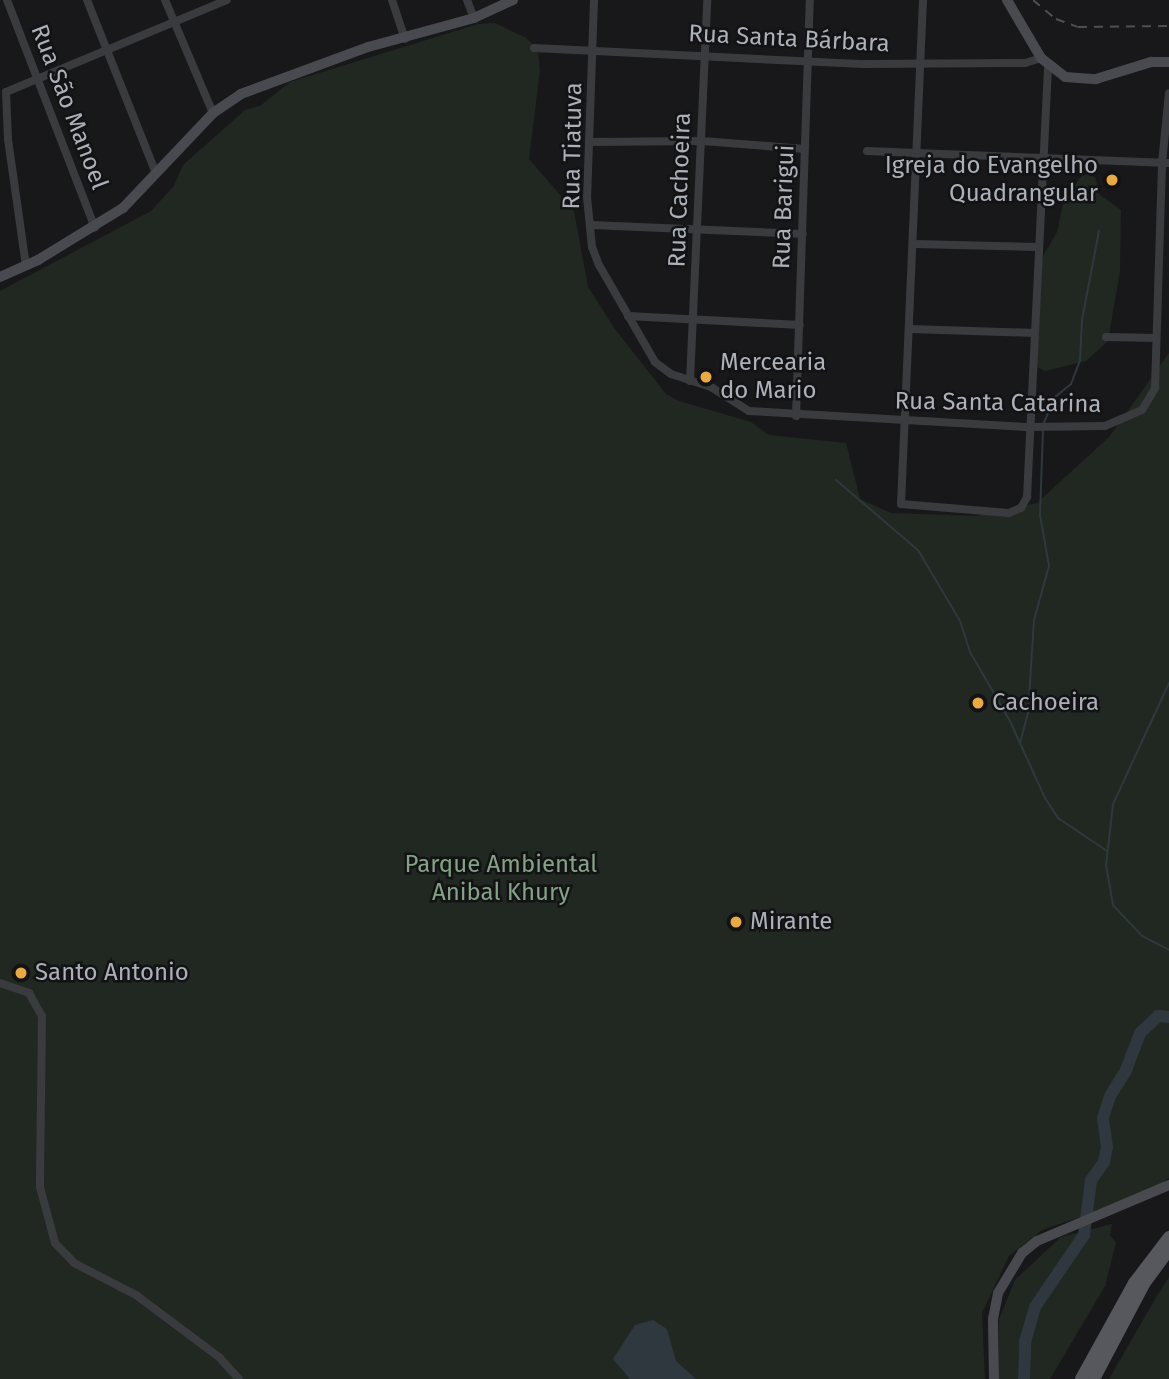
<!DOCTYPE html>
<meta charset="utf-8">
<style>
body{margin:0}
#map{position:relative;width:1169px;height:1379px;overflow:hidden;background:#18181a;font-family:"Fira Sans",sans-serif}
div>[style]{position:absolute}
.green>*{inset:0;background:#202821}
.water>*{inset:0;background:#2f383e}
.stream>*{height:2px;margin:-1px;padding:0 1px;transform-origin:1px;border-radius:1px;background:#2f383e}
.river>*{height:12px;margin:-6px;padding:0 6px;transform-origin:6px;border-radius:6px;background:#2f383e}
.street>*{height:8px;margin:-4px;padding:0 4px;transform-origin:4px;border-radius:4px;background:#393b3f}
.secondary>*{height:10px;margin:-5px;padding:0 5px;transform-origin:5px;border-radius:5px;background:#484a4f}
.primary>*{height:12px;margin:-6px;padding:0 6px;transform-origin:6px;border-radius:6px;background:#56585e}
.rail>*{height:2px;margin-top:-1px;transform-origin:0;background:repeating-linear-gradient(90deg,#4d4f54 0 9px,transparent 0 16px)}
.dots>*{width:19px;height:19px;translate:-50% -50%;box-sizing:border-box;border:4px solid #131315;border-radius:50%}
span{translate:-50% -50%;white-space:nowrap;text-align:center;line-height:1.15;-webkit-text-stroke:5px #131315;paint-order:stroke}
.street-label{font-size:24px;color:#abb0b9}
.poi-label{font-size:24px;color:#abb0b9}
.right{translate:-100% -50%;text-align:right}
.left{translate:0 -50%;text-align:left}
.park-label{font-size:24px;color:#83a384}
</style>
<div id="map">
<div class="green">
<div style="clip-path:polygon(495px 23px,526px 38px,538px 50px,540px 70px,529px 159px,574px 211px,588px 287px,615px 329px,666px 394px,679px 401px,751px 422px,769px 435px,846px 443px,860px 499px,891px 513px,976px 516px,1037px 503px,1109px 437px,1169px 353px,1169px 1178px,1142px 1196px,1042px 1230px,1009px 1256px,982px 1313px,985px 1379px,0 1379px,0 291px,151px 211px,174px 186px,183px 165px,245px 110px,260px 106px,290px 82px,478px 24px)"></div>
<div style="clip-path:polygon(1083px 174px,1095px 177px,1100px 195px,1121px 210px,1120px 271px,1108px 341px,1086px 361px,1045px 371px,1035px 366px,1038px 265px,1057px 232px,1064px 199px)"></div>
<div style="clip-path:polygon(1112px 1224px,1110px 1235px,1116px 1243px,1105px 1286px,1050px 1379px,999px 1379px,999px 1319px,1015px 1280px,1061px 1237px)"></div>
<div style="clip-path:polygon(1169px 1277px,1169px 1379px,1109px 1379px,1155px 1299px)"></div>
</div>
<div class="water">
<div style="clip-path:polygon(653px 1320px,667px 1329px,676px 1361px,696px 1379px,630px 1379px,613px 1359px,635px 1325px)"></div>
</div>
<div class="stream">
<div style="left:1043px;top:425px;width:30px;rotate:-67deg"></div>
<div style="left:1055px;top:397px;width:21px;rotate:-39deg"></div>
<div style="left:1071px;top:384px;width:26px;rotate:-69deg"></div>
<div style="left:1080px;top:360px;width:40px;rotate:-87.1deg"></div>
<div style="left:1082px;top:320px;width:91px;rotate:-79.2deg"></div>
<div style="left:836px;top:480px;width:108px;rotate:40.5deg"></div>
<div style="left:918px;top:550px;width:82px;rotate:59.4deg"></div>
<div style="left:960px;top:621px;width:33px;rotate:72deg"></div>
<div style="left:970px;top:652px;width:80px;rotate:59.9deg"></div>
<div style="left:1010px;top:721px;width:85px;rotate:65.6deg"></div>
<div style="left:1045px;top:798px;width:24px;rotate:57deg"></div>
<div style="left:1058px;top:818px;width:59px;rotate:34deg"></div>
<div style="left:1169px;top:683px;width:133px;rotate:114.8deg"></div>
<div style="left:1113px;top:804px;width:61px;rotate:96.5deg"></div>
<div style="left:1106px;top:865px;width:41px;rotate:80.1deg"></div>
<div style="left:1113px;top:905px;width:42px;rotate:46.9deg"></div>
<div style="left:1142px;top:936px;width:30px;rotate:27deg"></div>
<div style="left:1020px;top:743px;width:31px;rotate:-75deg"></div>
<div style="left:1028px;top:713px;width:93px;rotate:-86.3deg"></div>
<div style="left:1034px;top:620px;width:56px;rotate:-74.5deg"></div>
<div style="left:1049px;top:566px;width:52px;rotate:-100deg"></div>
<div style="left:1040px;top:515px;width:84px;rotate:-88deg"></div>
</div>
<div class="river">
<div style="left:1024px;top:1379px;width:37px;rotate:-88deg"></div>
<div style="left:1025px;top:1342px;width:36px;rotate:-74deg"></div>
<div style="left:1035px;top:1307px;width:87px;rotate:-55.8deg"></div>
<div style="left:1084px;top:1235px;width:55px;rotate:-82.7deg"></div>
<div style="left:1091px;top:1180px;width:22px;rotate:-54deg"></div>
<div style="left:1104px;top:1162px;width:15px;rotate:-79deg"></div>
<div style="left:1107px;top:1147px;width:29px;rotate:-98deg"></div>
<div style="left:1103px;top:1118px;width:23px;rotate:-72deg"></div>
<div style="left:1110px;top:1096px;width:31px;rotate:-58deg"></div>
<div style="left:1126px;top:1070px;width:40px;rotate:-69deg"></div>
<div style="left:1140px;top:1033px;width:25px;rotate:-43deg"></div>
<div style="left:1158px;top:1016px;width:11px;rotate:5deg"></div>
</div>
<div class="street">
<div style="left:7px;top:0;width:244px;rotate:68.9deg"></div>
<div style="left:87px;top:0;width:184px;rotate:68.3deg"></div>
<div style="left:165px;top:0;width:123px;rotate:67deg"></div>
<div style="left:392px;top:0;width:41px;rotate:71.6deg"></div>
<div style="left:467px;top:0;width:19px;rotate:69deg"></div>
<div style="left:594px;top:0;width:197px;rotate:92deg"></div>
<div style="left:587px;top:197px;width:50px;rotate:84.3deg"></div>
<div style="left:592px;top:247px;width:19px;rotate:69deg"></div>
<div style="left:599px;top:265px;width:112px;rotate:60deg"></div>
<div style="left:655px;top:362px;width:20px;rotate:37deg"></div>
<div style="left:671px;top:374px;width:42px;rotate:18deg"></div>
<div style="left:711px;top:387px;width:45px;rotate:32.3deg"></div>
<div style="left:749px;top:411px;width:281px;rotate:3.3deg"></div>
<div style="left:1030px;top:427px;width:75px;rotate:-0.8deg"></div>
<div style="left:1105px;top:426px;width:40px;rotate:-23.4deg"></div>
<div style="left:1142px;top:410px;width:26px;rotate:-59deg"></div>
<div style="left:1155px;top:388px;width:225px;rotate:-88.2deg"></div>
<div style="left:1162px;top:163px;width:70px;rotate:-84.3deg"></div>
<div style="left:923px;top:0;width:504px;rotate:92.5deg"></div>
<div style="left:901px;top:504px;width:108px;rotate:4.8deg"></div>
<div style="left:1009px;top:513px;width:13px;rotate:-23deg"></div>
<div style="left:1021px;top:508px;width:13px;rotate:-61deg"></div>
<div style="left:1027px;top:497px;width:433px;rotate:-87.2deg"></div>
<div style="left:534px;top:48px;width:330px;rotate:2.8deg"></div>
<div style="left:864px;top:64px;width:161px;rotate:-0.4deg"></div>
<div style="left:1025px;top:63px;width:17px;rotate:-17deg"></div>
<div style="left:589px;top:142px;width:113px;rotate:-0.5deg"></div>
<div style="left:702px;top:141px;width:103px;rotate:4.4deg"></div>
<div style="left:867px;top:151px;width:302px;rotate:2.3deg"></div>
<div style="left:591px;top:225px;width:212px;rotate:2.4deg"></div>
<div style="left:914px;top:244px;width:123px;rotate:1.4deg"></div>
<div style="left:26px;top:266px;width:128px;rotate:-98.1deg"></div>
<div style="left:8px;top:139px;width:47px;rotate:-92.4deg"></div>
<div style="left:6px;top:92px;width:239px;rotate:-22.6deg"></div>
<div style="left:628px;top:316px;width:172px;rotate:3deg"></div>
<div style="left:910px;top:329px;width:124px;rotate:1.8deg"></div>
<div style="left:1106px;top:337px;width:50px;rotate:1.1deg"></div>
<div style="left:690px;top:381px;width:381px;rotate:-87.4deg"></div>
<div style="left:796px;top:416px;width:416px;rotate:-88.1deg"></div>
<div style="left:0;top:983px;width:31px;rotate:19deg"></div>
<div style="left:29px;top:993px;width:26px;rotate:61deg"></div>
<div style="left:42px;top:1016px;width:171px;rotate:90.7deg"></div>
<div style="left:40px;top:1187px;width:58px;rotate:75deg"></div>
<div style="left:55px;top:1243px;width:28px;rotate:46deg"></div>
<div style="left:74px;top:1263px;width:70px;rotate:27.3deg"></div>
<div style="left:136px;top:1295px;width:104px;rotate:36.8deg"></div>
<div style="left:219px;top:1357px;width:30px;rotate:48deg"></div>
</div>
<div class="secondary">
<div style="left:1007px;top:0;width:67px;rotate:59.6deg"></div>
<div style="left:1041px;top:58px;width:31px;rotate:38deg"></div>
<div style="left:1065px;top:77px;width:31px;rotate:4deg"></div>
<div style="left:1096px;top:79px;width:58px;rotate:-17.2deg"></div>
<div style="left:1151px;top:62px;width:18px"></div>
<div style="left:0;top:277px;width:42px;rotate:-24.1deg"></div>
<div style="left:38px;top:260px;width:100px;rotate:-31.5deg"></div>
<div style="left:123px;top:208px;width:131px;rotate:-46.5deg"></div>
<div style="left:213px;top:113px;width:34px;rotate:-34deg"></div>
<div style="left:241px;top:94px;width:135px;rotate:-20.3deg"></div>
<div style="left:368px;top:47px;width:110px;rotate:-15.3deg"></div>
<div style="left:474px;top:18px;width:43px;rotate:-24.8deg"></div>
<div style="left:994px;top:1379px;width:60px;rotate:-91deg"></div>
<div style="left:993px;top:1319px;width:26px;rotate:-79deg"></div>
<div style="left:998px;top:1293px;width:47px;rotate:-59deg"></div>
<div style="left:1022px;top:1253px;width:19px;rotate:-39deg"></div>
<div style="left:1037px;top:1241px;width:143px;rotate:-23deg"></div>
</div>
<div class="primary">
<div style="left:1081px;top:1379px;width:110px;rotate:-61.1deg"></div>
<div style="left:1134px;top:1283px;width:58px;rotate:-52.7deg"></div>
<div style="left:1094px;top:1379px;width:107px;rotate:-62.2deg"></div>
<div style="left:1144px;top:1284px;width:42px;rotate:-53.7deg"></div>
</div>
<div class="rail">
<div style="left:1033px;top:0;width:30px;rotate:40deg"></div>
<div style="left:1056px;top:19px;width:23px;rotate:20deg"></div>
<div style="left:1078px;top:27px;width:91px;rotate:-0.6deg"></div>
</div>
<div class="dots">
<div style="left:1112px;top:180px;background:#e9ab41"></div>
<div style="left:706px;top:377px;background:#e9ab41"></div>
<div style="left:978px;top:703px;background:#e9ab41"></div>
<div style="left:736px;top:922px;background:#e9ab41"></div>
<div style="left:21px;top:973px;background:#e9ab41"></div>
</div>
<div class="street-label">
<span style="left:789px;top:39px;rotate:3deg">Rua Santa Bárbara</span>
<span style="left:69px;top:107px;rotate:69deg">Rua São Manoel</span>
<span style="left:573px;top:146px;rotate:-89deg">Rua Tiatuva</span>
<span style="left:680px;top:190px;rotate:-88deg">Rua Cachoeira</span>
<span style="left:784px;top:207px;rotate:-88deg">Rua Barigui</span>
<span style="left:998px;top:403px;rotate:1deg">Rua Santa Catarina</span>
</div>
<div class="poi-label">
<span class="right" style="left:1098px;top:180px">Igreja do Evangelho<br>Quadrangular</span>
<span class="left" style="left:720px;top:377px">Mercearia<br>do Mario</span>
<span class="left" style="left:992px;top:703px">Cachoeira</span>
<span class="left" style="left:750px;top:922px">Mirante</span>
<span class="left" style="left:35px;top:973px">Santo Antonio</span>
</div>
<div class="park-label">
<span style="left:501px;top:879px">Parque Ambiental<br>Anibal Khury</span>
</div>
</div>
